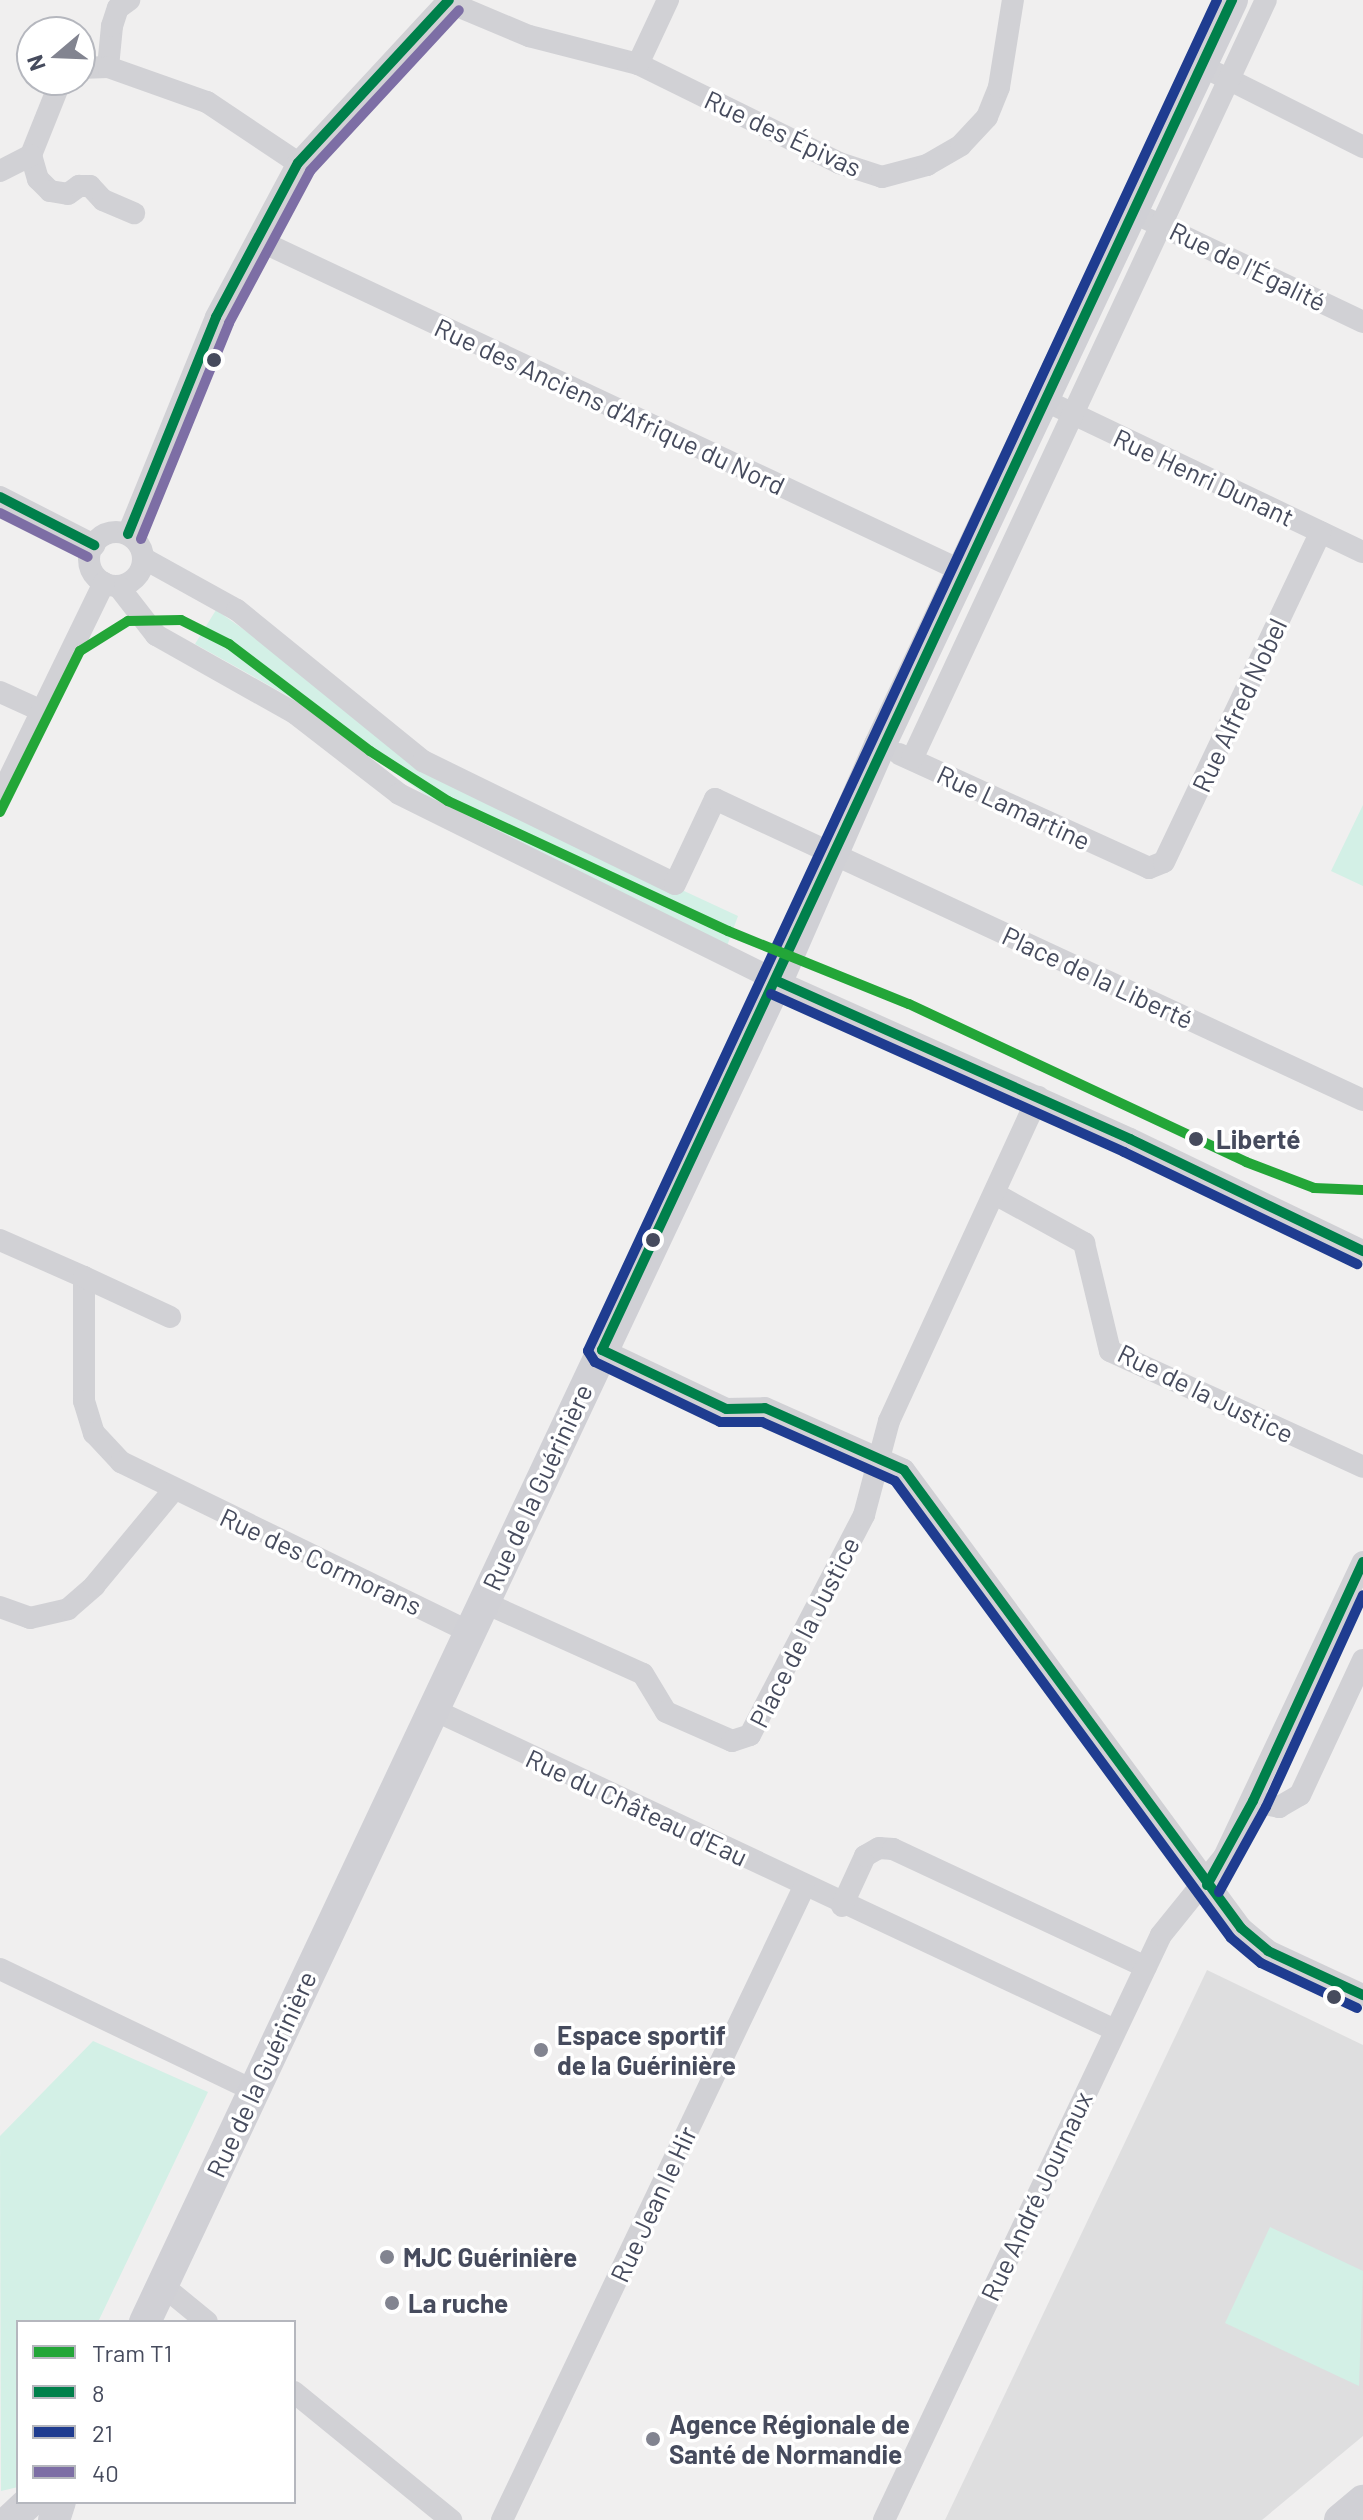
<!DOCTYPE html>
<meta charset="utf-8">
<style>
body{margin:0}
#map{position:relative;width:1363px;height:2520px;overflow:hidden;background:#f0efef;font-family:Barlow,sans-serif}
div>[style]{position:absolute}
.education>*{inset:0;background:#dededf}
.green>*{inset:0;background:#d3f0e6}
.street>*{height:22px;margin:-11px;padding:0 11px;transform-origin:11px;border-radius:11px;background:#d1d1d5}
.street>.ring{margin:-11px;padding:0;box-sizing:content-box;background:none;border:22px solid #d1d1d5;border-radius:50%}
.secondary>*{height:32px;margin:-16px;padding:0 16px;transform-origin:16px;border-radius:16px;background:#d0d0d5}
.bus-1>*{height:10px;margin:-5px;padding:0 5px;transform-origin:5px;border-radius:5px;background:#00804b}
.bus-2>*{height:10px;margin:-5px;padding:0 5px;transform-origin:5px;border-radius:5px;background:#1f3c90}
.bus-3>*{height:10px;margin:-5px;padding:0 5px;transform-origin:5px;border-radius:5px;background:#7d6ea5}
.tram-1>*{height:10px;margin:-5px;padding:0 5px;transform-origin:5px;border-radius:5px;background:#23a638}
.dots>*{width:22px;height:22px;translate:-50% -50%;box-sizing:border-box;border:4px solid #fff;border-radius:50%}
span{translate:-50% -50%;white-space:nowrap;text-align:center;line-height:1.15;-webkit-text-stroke:7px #fff;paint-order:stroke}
.street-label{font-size:26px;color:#464b5d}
.stop-label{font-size:26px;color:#464b5d;font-weight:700}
.left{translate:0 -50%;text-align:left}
.poi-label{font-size:26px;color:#464b5d;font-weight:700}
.legend{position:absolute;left:16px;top:2320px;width:280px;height:184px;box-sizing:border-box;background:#fff;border:2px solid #b5b7be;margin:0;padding:10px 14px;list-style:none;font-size:24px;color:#464b5d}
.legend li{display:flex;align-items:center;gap:16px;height:40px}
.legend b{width:40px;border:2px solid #b5b7be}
.north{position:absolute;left:16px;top:16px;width:80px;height:80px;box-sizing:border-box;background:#fff;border:2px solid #b5b7be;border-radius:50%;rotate:251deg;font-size:22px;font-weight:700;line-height:32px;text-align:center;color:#464b5d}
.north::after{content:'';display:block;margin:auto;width:28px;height:36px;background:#828490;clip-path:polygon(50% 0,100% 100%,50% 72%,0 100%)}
</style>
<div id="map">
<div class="education">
<div style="clip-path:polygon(1207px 1970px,1363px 2045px,1363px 2436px,1262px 2520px,945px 2520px)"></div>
</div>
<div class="green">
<div style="clip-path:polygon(216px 610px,486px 799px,738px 916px,727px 946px,424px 794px,288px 696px,195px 644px)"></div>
<div style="clip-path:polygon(1363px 805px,1363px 886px,1331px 871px)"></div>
<div style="clip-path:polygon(93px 2041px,208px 2092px,98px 2322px,18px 2322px,18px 2487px,1px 2491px,0 2136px)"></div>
<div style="clip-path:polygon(1270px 2227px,1363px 2271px,1359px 2386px,1225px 2323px)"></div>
</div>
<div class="street">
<div style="left:448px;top:2px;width:88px;rotate:22.8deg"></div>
<div style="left:529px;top:36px;width:113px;rotate:14.4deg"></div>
<div style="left:638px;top:64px;width:224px;rotate:26.2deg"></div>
<div style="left:839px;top:163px;width:45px;rotate:18deg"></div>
<div style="left:882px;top:177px;width:47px;rotate:-14.9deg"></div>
<div style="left:927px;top:165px;width:39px;rotate:-30deg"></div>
<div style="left:961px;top:145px;width:38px;rotate:-47deg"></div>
<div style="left:987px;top:117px;width:32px;rotate:-68deg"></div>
<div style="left:999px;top:87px;width:88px;rotate:-80.9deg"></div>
<div style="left:638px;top:64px;width:71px;rotate:-64.9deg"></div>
<div style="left:108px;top:67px;width:41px;rotate:-84.4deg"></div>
<div style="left:112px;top:26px;width:19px;rotate:-72deg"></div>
<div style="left:118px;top:8px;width:14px;rotate:-36deg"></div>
<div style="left:80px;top:68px;width:28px;rotate:-2deg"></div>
<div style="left:108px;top:67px;width:105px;rotate:19.5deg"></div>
<div style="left:207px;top:102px;width:110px;rotate:33.8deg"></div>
<div style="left:1216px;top:73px;width:165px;rotate:26.7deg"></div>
<div style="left:61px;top:80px;width:81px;rotate:111.8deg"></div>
<div style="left:31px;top:155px;width:25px;rotate:74deg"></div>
<div style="left:38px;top:179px;width:17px;rotate:45deg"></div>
<div style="left:50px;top:191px;width:18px;rotate:9deg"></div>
<div style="left:68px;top:194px;width:14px;rotate:-36deg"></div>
<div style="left:79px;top:186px;width:11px"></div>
<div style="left:90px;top:186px;width:19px;rotate:47deg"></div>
<div style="left:103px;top:200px;width:34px;rotate:23deg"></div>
<div style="left:0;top:171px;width:35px;rotate:-27deg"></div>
<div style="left:1147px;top:219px;width:239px;rotate:25.5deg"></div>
<div style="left:258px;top:240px;width:778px;rotate:25.18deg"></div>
<div style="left:1044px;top:400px;width:353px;rotate:25.5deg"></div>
<div style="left:0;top:497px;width:106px;rotate:27.1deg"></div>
<div class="ring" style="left:89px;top:532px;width:32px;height:32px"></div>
<div style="left:128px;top:534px;width:234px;rotate:-67.9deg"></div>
<div style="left:216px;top:317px;width:174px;rotate:-62deg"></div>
<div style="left:298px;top:163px;width:222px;rotate:-47.2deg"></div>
<div style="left:143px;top:558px;width:107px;rotate:29deg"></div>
<div style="left:237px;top:610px;width:240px;rotate:39.1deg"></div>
<div style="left:423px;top:761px;width:280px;rotate:26deg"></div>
<div style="left:675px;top:884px;width:94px;rotate:-64.8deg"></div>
<div style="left:715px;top:799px;width:714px;rotate:24.92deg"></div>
<div style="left:118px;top:586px;width:62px;rotate:52.2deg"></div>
<div style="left:156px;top:635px;width:161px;rotate:29.4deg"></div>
<div style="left:296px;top:714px;width:130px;rotate:37.8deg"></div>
<div style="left:399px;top:794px;width:422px;rotate:26.3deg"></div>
<div style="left:777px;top:981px;width:387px;rotate:24.1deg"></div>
<div style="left:1130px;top:1139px;width:259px;rotate:25.7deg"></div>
<div style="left:0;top:692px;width:46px;rotate:24.3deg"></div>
<div style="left:899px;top:754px;width:275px;rotate:24.5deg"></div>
<div style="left:1149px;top:868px;width:16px;rotate:-22deg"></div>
<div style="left:1164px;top:862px;width:365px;rotate:-64.6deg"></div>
<div style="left:912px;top:759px;width:837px;rotate:-65deg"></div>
<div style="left:0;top:797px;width:238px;rotate:-64.1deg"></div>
<div style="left:995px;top:1194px;width:102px;rotate:28.8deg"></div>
<div style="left:1084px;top:1243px;width:111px;rotate:76.5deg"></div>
<div style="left:1110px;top:1351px;width:278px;rotate:24.6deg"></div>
<div style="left:0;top:1240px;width:92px;rotate:23.8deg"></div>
<div style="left:84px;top:1277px;width:124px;rotate:90deg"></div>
<div style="left:84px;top:1401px;width:34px;rotate:73deg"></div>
<div style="left:94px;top:1433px;width:40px;rotate:47deg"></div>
<div style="left:121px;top:1462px;width:387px;rotate:26deg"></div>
<div style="left:84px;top:1277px;width:95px;rotate:24.9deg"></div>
<div style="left:602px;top:1350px;width:137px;rotate:25.4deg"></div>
<div style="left:726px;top:1409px;width:39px;rotate:-1deg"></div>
<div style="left:765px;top:1408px;width:152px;rotate:24deg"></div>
<div style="left:904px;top:1470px;width:569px;rotate:53.65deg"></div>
<div style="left:1241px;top:1928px;width:35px;rotate:40deg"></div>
<div style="left:1268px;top:1951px;width:105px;rotate:24.9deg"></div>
<div style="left:483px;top:1602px;width:175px;rotate:24.2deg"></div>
<div style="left:643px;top:1674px;width:44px;rotate:58.8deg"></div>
<div style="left:666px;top:1712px;width:72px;rotate:23.7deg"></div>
<div style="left:732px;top:1741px;width:19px;rotate:-18deg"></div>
<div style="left:750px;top:1735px;width:248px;rotate:-62.6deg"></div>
<div style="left:864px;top:1515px;width:97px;rotate:-75.1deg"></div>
<div style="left:889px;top:1421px;width:357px;rotate:-65.3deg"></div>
<div style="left:0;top:1607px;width:32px;rotate:20deg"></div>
<div style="left:30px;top:1618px;width:39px;rotate:-13deg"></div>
<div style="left:68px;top:1609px;width:35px;rotate:-41deg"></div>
<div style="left:94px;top:1586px;width:124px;rotate:-50.3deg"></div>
<div style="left:432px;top:1709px;width:755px;rotate:25.17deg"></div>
<div style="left:1253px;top:1801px;width:27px;rotate:13deg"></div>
<div style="left:1279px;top:1807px;width:24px;rotate:-30deg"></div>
<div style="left:1300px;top:1795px;width:149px;rotate:-65deg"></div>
<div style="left:842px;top:1906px;width:55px;rotate:-65.3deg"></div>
<div style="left:865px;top:1856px;width:16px;rotate:-30deg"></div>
<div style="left:879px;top:1848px;width:14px;rotate:4deg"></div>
<div style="left:893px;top:1849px;width:279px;rotate:25deg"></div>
<div style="left:0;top:1969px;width:280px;rotate:25.6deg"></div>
<div style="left:162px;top:2285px;width:58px;rotate:39.4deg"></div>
<div style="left:294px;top:2392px;width:203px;rotate:39.2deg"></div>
<div style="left:502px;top:2520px;width:701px;rotate:-64.49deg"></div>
<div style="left:884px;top:2520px;width:647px;rotate:-64.66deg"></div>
<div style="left:1161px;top:1935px;width:100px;rotate:-51.1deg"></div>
<div style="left:1224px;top:1857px;width:326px;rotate:-64.8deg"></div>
</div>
<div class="secondary">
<div style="left:145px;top:2322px;width:1482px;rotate:-64.77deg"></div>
<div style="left:777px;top:981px;width:257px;rotate:-66.4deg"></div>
<div style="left:880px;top:745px;width:824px;rotate:-64.71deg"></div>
<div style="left:10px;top:2520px;width:26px;rotate:-43deg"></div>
<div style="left:54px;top:2520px;width:19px;rotate:-72deg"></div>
<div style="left:1340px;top:2520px;width:30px;rotate:-40deg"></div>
</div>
<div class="bus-1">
<div style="left:0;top:497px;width:106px;rotate:27.1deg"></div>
<div style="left:128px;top:534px;width:234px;rotate:-67.9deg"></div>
<div style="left:216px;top:317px;width:174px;rotate:-62deg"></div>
<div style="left:298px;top:163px;width:222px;rotate:-47.2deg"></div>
<div style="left:777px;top:981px;width:387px;rotate:24.1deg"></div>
<div style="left:1130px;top:1139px;width:259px;rotate:25.7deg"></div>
<div style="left:602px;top:1350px;width:1490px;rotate:-64.98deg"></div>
<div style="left:602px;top:1350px;width:137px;rotate:25.4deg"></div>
<div style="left:726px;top:1409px;width:39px;rotate:-1deg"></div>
<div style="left:765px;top:1408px;width:152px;rotate:24deg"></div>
<div style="left:904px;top:1470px;width:569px;rotate:53.65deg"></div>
<div style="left:1241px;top:1928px;width:35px;rotate:40deg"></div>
<div style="left:1268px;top:1951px;width:105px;rotate:24.9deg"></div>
<div style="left:1207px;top:1885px;width:96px;rotate:-61.3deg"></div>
<div style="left:1253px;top:1801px;width:263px;rotate:-65.3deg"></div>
</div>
<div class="bus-2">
<div style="left:1217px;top:0;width:1490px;rotate:114.97deg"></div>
<div style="left:588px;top:1351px;width:13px;rotate:58deg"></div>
<div style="left:595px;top:1362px;width:139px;rotate:25.6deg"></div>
<div style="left:720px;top:1422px;width:42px"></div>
<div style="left:762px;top:1422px;width:145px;rotate:23.9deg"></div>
<div style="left:895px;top:1481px;width:567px;rotate:53.68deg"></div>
<div style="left:1231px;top:1938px;width:39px;rotate:40deg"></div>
<div style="left:1261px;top:1963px;width:106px;rotate:25.1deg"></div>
<div style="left:771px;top:994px;width:387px;rotate:24.1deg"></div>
<div style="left:1124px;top:1152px;width:259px;rotate:25.7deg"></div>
<div style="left:1219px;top:1892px;width:97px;rotate:-61.1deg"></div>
<div style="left:1266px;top:1807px;width:233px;rotate:-65.4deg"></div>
</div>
<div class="bus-3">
<div style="left:0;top:513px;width:98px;rotate:26.6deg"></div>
<div style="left:141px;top:539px;width:233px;rotate:-67.8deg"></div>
<div style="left:229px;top:323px;width:172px;rotate:-61.9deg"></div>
<div style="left:310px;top:171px;width:219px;rotate:-47.2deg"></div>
</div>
<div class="tram-1">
<div style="left:0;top:812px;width:180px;rotate:-63.6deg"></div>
<div style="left:80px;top:651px;width:57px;rotate:-32deg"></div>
<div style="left:128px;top:621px;width:53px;rotate:-1.1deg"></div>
<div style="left:181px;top:620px;width:54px;rotate:26.6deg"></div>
<div style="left:229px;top:644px;width:177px;rotate:37.2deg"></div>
<div style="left:370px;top:751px;width:93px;rotate:32.7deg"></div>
<div style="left:448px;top:801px;width:309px;rotate:24.9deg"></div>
<div style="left:728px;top:931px;width:195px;rotate:22deg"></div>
<div style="left:909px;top:1004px;width:372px;rotate:25.1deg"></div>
<div style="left:1246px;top:1162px;width:73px;rotate:20.9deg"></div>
<div style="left:1314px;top:1188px;width:49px;rotate:2.3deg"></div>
</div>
<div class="dots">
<div style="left:214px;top:360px;background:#464b5d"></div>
<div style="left:1196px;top:1139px;background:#464b5d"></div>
<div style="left:653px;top:1240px;background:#464b5d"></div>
<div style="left:1334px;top:1997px;background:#464b5d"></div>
<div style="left:541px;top:2050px;background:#828490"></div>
<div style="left:387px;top:2257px;background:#828490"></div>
<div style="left:392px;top:2303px;background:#828490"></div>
<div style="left:653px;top:2439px;background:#828490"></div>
</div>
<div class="street-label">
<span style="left:783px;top:133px;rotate:25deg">Rue des Épivas</span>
<span style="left:1248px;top:266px;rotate:26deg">Rue de l'Égalité</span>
<span style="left:610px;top:406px;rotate:25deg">Rue des Anciens d'Afrique du Nord</span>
<span style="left:1204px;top:477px;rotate:25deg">Rue Henri Dunant</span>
<span style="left:1239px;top:705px;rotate:-65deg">Rue Alfred Nobel</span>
<span style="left:1014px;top:807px;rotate:25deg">Rue Lamartine</span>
<span style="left:1098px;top:977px;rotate:25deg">Place de la Liberté</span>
<span style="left:1206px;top:1393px;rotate:26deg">Rue de la Justice</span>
<span style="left:537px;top:1487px;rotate:-65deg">Rue de la Guérinière</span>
<span style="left:321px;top:1561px;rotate:25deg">Rue des Cormorans</span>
<span style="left:804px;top:1632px;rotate:-63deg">Place de la Justice</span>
<span style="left:637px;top:1807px;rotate:25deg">Rue du Château d'Eau</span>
<span style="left:261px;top:2074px;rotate:-65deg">Rue de la Guérinière</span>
<span style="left:1036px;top:2196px;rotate:-65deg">Rue André Journaux</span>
<span style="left:653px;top:2204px;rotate:-65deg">Rue Jean le Hir</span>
</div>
<div class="stop-label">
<span class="left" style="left:1216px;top:1139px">Liberté</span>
</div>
<div class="poi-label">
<span class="left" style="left:557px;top:2050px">Espace sportif<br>de la Guérinière</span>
<span class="left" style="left:403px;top:2257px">MJC Guérinière</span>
<span class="left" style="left:408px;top:2303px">La ruche</span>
<span class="left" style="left:669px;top:2439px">Agence Régionale de<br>Santé de Normandie</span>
</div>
<ul class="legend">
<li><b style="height:10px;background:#23a638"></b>Tram T1</li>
<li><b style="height:10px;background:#00804b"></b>8</li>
<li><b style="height:10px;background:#1f3c90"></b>21</li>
<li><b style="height:10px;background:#7d6ea5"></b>40</li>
</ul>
<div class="north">N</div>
</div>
